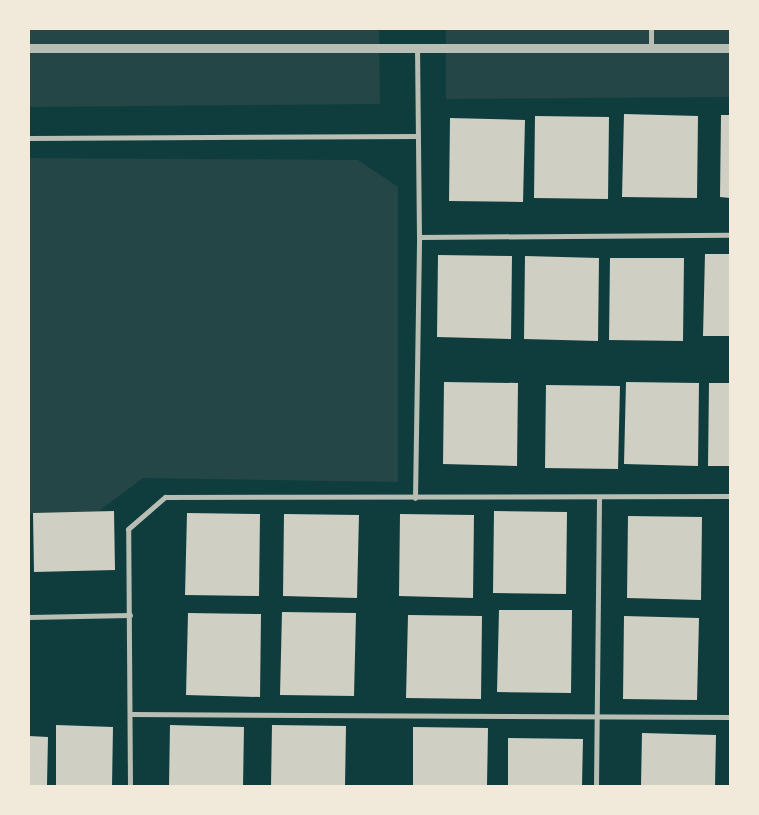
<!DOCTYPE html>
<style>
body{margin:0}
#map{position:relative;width:759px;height:815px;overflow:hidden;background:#0f3d3e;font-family:"IBM Plex Sans",sans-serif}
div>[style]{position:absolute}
.green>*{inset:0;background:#244646}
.building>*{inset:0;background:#cfcfc3}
.minor>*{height:5px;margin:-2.5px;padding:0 2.5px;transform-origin:2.5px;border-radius:2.5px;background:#b8beb3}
.tertiary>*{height:9px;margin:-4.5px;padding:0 4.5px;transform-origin:4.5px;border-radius:4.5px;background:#b8beb3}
span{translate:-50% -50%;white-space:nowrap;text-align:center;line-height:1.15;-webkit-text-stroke:4px #f1e9da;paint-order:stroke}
.frame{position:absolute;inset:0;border:30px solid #f1e9da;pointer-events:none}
</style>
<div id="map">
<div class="green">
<div style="clip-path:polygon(29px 29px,379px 29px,380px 104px,29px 107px)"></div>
<div style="clip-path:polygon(446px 29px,730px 29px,730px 97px,446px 99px)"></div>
<div style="clip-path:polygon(29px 158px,358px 160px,398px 187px,398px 482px,143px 478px,96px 513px,29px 514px)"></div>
</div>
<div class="building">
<div style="clip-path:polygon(624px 114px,698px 116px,697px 198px,622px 197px)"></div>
<div style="clip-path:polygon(721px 115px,730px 115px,730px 198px,720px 197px)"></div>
<div style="clip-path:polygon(535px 116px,609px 117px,608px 199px,534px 198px)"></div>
<div style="clip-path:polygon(450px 118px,525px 120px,523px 202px,449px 201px)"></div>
<div style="clip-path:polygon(705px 254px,730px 254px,730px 336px,703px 336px)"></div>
<div style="clip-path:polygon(438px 255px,512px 256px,511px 339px,437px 337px)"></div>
<div style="clip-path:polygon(525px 256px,599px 258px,598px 341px,524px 339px)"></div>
<div style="clip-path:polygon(610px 258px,684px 258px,683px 341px,609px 340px)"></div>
<div style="clip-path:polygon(444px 382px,518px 383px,517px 466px,443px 464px)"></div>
<div style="clip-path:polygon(626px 382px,699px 383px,698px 466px,624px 464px)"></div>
<div style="clip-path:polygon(709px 383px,730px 383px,730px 466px,708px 466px)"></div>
<div style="clip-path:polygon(546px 385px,620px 386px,618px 469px,545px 468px)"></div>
<div style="clip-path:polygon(114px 511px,115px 570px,34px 572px,33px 513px)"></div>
<div style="clip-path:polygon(494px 511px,567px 512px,566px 594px,493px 593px)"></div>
<div style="clip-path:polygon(187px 513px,260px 514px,259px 596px,185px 595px)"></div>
<div style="clip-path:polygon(284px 514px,359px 515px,357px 598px,283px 596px)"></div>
<div style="clip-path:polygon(400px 514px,474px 515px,473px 598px,399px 596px)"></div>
<div style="clip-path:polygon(628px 516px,702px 517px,701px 600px,627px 598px)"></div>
<div style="clip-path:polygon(499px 610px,572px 610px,571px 693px,497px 692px)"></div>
<div style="clip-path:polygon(282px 612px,356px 613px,354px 696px,280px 695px)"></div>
<div style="clip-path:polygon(188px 613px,261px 614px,260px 697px,186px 695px)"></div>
<div style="clip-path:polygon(408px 615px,482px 616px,481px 699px,406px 698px)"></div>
<div style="clip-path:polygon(624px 616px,699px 618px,697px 700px,623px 699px)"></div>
<div style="clip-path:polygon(56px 725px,113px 727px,112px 786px,56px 786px)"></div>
<div style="clip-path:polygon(170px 725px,244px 727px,243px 786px,169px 786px)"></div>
<div style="clip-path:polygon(272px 725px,346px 726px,345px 786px,271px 786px)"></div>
<div style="clip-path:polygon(413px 727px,488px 728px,487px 786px,413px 786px)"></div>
<div style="clip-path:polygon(642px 733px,716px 735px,715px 786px,641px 786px)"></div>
<div style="clip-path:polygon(29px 736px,48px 737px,47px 786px,29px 786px)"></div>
<div style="clip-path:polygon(508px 738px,583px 739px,582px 786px,508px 786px)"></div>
</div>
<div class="minor">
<div style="left:651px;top:47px;width:18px;rotate:-90deg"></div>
<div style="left:29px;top:138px;width:389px;rotate:-0.3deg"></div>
<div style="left:419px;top:237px;width:311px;rotate:-0.4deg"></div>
<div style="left:415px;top:498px;width:261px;rotate:-89.1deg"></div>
<div style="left:419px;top:237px;width:190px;rotate:-90.6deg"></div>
<div style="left:29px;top:617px;width:101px;rotate:-1.1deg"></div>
<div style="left:130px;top:714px;width:600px;rotate:0.29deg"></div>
<div style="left:130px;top:786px;width:257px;rotate:-90.4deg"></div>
<div style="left:128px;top:529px;width:49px;rotate:-40.9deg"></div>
<div style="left:165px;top:497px;width:565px;rotate:-0.1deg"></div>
<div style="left:596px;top:786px;width:289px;rotate:-89.4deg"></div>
</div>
<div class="tertiary">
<div style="left:29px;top:48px;width:701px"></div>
</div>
<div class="frame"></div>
</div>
